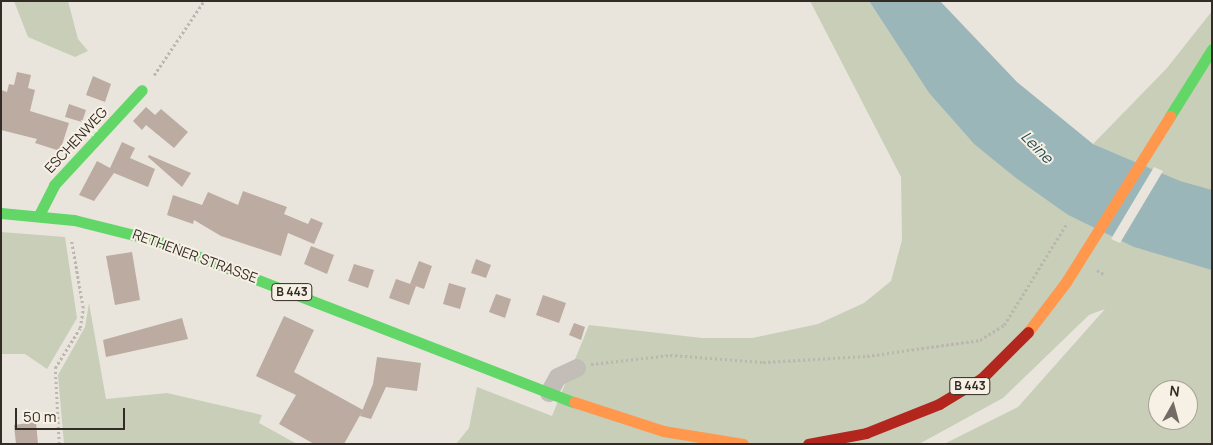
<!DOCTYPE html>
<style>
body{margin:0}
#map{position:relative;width:1213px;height:445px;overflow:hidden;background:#e9e5dd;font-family:Manrope,sans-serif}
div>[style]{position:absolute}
.green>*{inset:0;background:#c8ceb8}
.water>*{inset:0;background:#9bb6b9}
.pier>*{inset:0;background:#e9e5dd}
.building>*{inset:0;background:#bcaba0}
.path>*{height:2.5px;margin-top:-1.25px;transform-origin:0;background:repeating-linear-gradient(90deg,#bbb6af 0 2.5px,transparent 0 5px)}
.street>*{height:18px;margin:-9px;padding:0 9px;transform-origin:9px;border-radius:9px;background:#c2bdb7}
.fast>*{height:11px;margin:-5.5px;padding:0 5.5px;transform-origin:5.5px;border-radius:5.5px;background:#63d668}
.slow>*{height:11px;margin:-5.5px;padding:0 5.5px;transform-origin:5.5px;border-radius:5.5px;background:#ff974d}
.jam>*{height:11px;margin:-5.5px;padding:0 5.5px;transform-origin:5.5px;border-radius:5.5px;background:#b3261e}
span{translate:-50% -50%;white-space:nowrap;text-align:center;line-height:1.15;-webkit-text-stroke:4px #f7f0e4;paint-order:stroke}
.shield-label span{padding:1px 4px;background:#f7f0e4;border:1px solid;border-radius:4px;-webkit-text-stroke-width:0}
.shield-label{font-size:12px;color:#322b26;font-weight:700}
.street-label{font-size:14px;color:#322b26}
.water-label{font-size:15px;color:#1f4750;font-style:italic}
.frame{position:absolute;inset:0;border:2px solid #322b26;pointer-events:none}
.north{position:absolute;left:1148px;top:380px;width:50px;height:50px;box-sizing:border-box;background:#f7f0e4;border:1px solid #a8a198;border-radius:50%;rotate:7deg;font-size:14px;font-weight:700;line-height:20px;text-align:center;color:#322b26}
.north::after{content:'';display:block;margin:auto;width:18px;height:22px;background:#726c66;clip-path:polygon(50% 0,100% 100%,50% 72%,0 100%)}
.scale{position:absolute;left:15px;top:408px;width:110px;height:22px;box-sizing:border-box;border:2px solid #322b26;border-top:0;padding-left:6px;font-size:15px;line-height:18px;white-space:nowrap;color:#322b26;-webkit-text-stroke:4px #f7f0e4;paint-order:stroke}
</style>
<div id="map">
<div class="green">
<div style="clip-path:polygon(14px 1px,68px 1px,78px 39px,88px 51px,75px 57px,28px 37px)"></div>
<div style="clip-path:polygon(evenodd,810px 1px,869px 1px,929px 93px,974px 144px,1068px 215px,1140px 249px,1179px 181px,1093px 144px,1167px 68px,1212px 11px,1212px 444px,944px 444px,1018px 407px,1105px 309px,1089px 315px,1003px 398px,919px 444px,456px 444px,469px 428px,477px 387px,552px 416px,589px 325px,702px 338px,752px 338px,818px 324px,864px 303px,891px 281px,902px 240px,901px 177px,810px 1px,1158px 390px,1188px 390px,1188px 420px,1158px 420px,1158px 390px)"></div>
<div style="clip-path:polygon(1px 232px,65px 237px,77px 318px,47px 369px,25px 354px,1px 354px)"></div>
<div style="clip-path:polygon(89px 303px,106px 399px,167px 393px,262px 415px,259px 423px,297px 444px,64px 444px,58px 375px,85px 327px)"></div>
</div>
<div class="water">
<div style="clip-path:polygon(869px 1px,940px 1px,1017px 82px,1093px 144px,1180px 181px,1212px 190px,1212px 270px,1134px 247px,1068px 215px,1016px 178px,974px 144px,929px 93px)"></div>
</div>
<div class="pier">
<div style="clip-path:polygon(1154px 167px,1163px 171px,1120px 243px,1111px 239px)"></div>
</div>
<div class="building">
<div style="clip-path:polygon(17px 72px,31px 75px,28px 88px,35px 90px,30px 111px,69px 123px,60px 151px,35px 143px,37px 139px,1px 130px,1px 90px,7px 92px,9px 84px,14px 85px)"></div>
<div style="clip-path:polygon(93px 76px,111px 84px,105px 102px,86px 95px)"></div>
<div style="clip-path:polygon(69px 104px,86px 110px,82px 122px,65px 117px)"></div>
<div style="clip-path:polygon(146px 107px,155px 115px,161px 109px,188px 132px,174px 148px,146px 125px,142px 130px,133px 121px)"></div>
<div style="clip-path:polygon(122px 142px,135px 148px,130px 158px,155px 169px,148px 187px,114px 173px,94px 201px,79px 195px,97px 161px,110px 168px)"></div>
<div style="clip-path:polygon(149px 155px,191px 173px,182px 187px,148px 157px)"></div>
<div style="clip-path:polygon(243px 191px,287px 207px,284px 214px,308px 224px,311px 218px,323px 223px,314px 244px,288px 233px,281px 256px,221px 236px,194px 220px,193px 224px,167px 215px,173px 195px,202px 205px,208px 192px,238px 205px)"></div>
<div style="clip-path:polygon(311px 246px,334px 255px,327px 274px,304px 264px)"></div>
<div style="clip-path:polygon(132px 252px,140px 300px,115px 305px,106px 256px)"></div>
<div style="clip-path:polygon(476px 259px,491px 265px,486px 278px,471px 273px)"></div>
<div style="clip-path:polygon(419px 261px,432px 266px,424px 289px,410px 284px)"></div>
<div style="clip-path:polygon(354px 264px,374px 270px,368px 288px,348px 281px)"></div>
<div style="clip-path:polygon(396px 279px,416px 286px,409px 305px,389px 298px)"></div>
<div style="clip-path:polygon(449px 283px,466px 288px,460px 309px,443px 304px)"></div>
<div style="clip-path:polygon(496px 294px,511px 299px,505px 318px,489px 312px)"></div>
<div style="clip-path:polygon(543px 295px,566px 303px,559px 323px,536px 315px)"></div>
<div style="clip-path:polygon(284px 316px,314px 330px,294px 372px,363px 410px,344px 444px,314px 444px,279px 424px,296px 395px,256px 376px)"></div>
<div style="clip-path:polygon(182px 318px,188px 339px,106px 357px,103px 340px)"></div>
<div style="clip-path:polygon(574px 323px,585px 327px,581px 340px,569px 335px)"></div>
<div style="clip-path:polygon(377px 357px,421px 363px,417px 391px,386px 387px,371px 419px,360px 416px,373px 384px)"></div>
<div style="clip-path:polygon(36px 422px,38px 444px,16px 444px,14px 425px)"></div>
</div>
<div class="path">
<div style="left:154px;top:75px;width:89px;rotate:-56deg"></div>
<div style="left:1097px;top:270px;width:9px;rotate:32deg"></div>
<div style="left:591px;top:364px;width:80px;rotate:-6.5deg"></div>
<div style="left:670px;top:355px;width:93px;rotate:4.3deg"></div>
<div style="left:763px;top:362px;width:104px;rotate:-3.3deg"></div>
<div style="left:867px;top:356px;width:114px;rotate:-8.1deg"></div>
<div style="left:980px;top:340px;width:28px;rotate:-32deg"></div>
<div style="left:1004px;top:325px;width:120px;rotate:-58.3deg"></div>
<div style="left:59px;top:444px;width:76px;rotate:-93deg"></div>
<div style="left:55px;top:368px;width:47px;rotate:-58deg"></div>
<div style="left:80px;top:328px;width:20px;rotate:-81deg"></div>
<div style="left:83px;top:308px;width:70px;rotate:-99.9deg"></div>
</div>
<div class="street">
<div style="left:549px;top:393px;width:18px;rotate:-61deg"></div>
<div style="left:558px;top:377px;width:21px;rotate:-25deg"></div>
</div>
<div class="fast">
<div style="left:1170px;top:116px;width:79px;rotate:-57.9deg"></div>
<div style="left:1px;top:213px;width:73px;rotate:5.5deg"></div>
<div style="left:74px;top:220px;width:87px;rotate:14deg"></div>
<div style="left:158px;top:241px;width:446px;rotate:21.2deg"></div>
<div style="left:39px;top:215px;width:34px;rotate:-63deg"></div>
<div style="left:54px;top:185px;width:129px;rotate:-47.2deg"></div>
</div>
<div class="slow">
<div style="left:1028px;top:332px;width:63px;rotate:-52.8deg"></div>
<div style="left:1066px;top:282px;width:196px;rotate:-57.9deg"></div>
<div style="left:574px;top:402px;width:94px;rotate:18deg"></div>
<div style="left:663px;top:431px;width:81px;rotate:9.2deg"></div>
</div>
<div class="jam">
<div style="left:808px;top:444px;width:59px;rotate:-10.7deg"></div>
<div style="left:866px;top:433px;width:79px;rotate:-21.7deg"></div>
<div style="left:939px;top:404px;width:50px;rotate:-31.2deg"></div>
<div style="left:982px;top:378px;width:65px;rotate:-45deg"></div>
</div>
<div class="shield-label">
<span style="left:292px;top:292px">B 443</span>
<span style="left:970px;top:386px">B 443</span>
</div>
<div class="street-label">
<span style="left:76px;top:140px;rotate:-47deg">ESCHENWEG</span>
<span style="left:195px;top:256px;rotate:20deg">RETHENER STRASSE</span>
</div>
<div class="water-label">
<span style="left:1037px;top:147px;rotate:45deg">Leine</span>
</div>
<div class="frame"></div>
<div class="north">N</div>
<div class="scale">50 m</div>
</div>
